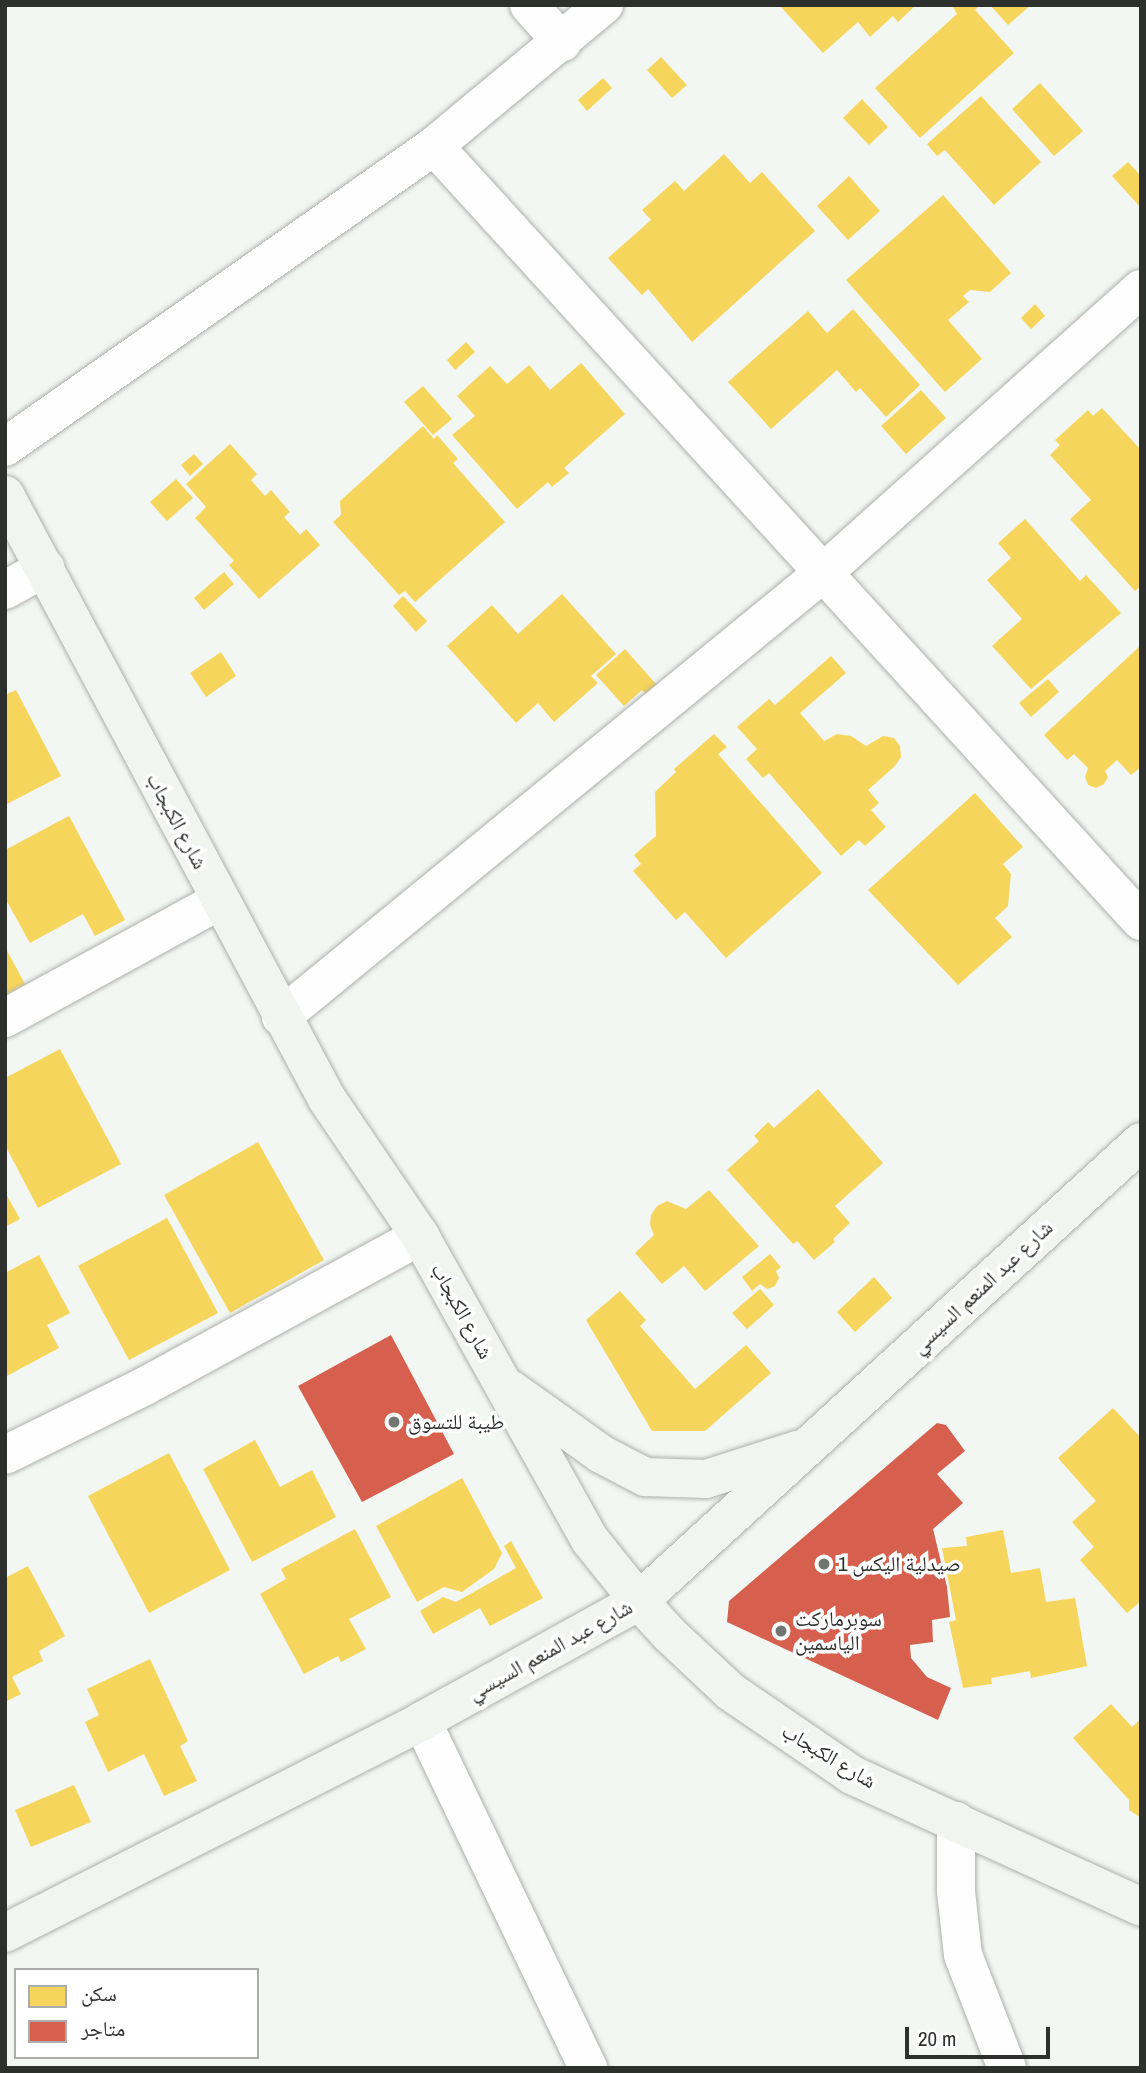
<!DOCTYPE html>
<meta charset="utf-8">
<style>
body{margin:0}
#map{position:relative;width:1146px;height:2073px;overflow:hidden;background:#f3f7f3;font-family:"Archivo Narrow","Noto Naskh Arabic",sans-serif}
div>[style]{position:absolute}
.homes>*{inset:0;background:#f6d55c}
.shops>*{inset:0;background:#d6604d}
.roads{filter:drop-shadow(0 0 2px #adb0ad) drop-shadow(0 0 2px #adb0ad)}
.street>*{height:38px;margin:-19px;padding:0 19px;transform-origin:19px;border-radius:19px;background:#fdfefd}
.secondary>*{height:38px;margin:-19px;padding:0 19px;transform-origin:19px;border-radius:19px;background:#f2f4ef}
.dots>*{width:19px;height:19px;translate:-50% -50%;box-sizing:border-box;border:4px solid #fff;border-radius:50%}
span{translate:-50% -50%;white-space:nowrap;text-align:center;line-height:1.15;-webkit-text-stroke:7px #fff;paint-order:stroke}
.street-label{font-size:21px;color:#2d302d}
.poi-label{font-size:21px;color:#2d302d}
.left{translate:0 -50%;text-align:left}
.frame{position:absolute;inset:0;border:7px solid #2d302d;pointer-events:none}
.legend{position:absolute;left:14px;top:1968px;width:245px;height:91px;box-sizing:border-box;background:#fff;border:2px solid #abacab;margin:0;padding:9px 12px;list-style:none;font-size:21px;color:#2d302d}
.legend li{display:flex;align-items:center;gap:14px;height:35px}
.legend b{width:35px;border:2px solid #abacab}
.scale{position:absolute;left:905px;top:2027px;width:145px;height:32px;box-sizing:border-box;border:4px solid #2d302d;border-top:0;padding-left:9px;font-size:21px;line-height:24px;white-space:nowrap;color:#2d302d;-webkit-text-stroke:5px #fff;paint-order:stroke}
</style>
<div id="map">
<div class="homes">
<div style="clip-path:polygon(779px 5px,916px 5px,898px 22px,893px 16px,870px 37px,858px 22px,823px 53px)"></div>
<div style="clip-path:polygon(952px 5px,980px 5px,975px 10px,1014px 53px,920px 138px,875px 88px,957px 14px)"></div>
<div style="clip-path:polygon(990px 5px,1031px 5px,1008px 25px)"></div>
<div style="clip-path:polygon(661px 57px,687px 85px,672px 98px,647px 70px)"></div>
<div style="clip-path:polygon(603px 78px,612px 88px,587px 111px,578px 100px)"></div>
<div style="clip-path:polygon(1040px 83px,1083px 131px,1054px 156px,1012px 109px)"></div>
<div style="clip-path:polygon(981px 96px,1041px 162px,994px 205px,945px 150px,937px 156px,927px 144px)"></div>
<div style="clip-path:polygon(862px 99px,888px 127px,869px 145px,843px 118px)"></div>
<div style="clip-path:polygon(724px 154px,750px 183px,762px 172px,815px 231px,692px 342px,648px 289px,642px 295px,608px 258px,651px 220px,642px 210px,675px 181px,684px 191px)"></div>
<div style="clip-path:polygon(1128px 162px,1141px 176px,1141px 208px,1112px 176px)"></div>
<div style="clip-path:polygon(849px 176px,880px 211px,848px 240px,817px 206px)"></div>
<div style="clip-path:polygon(943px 195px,1011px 273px,990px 292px,970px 290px,963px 296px,969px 302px,948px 320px,982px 359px,945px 392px,846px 280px)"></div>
<div style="clip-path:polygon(1035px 304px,1045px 316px,1031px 329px,1021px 318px)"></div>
<div style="clip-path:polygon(853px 309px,920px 385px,886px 417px,860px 388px,856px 392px,837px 370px,771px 429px,728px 382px,808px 311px,827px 333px)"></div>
<div style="clip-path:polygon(466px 342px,475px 352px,455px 370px,447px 360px)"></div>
<div style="clip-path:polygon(581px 363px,625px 414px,564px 468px,569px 473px,552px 487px,548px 482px,517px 509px,452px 435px,475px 416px,457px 396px,490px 366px,507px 384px,529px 365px,550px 390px)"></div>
<div style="clip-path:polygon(423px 386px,452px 419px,433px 435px,404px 402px)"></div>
<div style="clip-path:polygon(921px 390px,946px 418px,906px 454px,881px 426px)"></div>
<div style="clip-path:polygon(1102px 408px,1141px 450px,1141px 586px,1135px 591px,1070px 519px,1091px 500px,1050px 455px,1060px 445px,1055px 440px,1088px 410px,1093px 416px)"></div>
<div style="clip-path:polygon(423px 426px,434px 439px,437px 435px,458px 459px,453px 463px,505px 522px,415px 602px,405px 591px,399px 595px,333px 522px,341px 515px,340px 501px)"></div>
<div style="clip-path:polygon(230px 444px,257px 474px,251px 480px,265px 496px,271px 490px,290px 512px,284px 517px,300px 535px,306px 529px,320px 545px,259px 599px,229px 565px,234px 561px,195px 518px,206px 507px,186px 484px)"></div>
<div style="clip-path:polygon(194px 454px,203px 464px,190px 476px,181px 465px)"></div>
<div style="clip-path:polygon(176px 479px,193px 498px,167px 521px,150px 502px)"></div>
<div style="clip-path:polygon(1025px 519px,1080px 581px,1086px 575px,1121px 613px,1031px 689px,992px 646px,1022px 619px,987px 580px,1011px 558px,998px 543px)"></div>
<div style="clip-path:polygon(224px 572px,234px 584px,204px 610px,194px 598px)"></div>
<div style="clip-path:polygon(562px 594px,616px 654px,591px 676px,598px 683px,554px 722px,538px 703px,516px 723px,447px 646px,492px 605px,518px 634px)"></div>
<div style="clip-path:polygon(403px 596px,427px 621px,416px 632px,393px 606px)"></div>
<div style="clip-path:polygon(1141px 645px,1141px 767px,1131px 775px,1117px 760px,1105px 771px,1108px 777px,1104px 784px,1096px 788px,1088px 785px,1085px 777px,1088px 768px,1074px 754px,1067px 760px,1044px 735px)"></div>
<div style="clip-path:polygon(625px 649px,663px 692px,652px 702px,642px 690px,624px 706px,596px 675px)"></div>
<div style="clip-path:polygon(221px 652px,236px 676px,206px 697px,190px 673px)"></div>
<div style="clip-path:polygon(831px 656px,846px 673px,800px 713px,824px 741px,837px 734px,851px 736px,866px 746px,883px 736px,894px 738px,900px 746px,901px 757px,895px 766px,868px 790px,879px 803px,871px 810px,886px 827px,865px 846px,859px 840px,841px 856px,769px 773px,763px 778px,746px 759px,757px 749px,737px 727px,769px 699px,775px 705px)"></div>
<div style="clip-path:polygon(1048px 679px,1059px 692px,1031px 717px,1019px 703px)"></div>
<div style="clip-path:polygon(16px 690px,61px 776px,5px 805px,5px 695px)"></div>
<div style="clip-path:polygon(714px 734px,727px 747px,718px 754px,822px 873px,726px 958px,685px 912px,676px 920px,633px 871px,641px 864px,634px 855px,656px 836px,655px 792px,676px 772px,674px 769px)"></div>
<div style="clip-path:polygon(975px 793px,1023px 847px,1003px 864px,1011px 874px,1008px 906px,995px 918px,1012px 937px,958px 985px,868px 890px)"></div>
<div style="clip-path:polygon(69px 816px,125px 920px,95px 936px,83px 914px,30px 943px,5px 898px,5px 850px)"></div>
<div style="clip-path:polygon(5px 947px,25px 984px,5px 995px)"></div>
<div style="clip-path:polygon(60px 1049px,121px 1164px,38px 1208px,5px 1145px,5px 1078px)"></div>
<div style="clip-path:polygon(818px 1089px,883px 1163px,835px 1206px,850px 1223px,833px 1239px,835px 1242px,814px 1260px,797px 1241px,793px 1244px,727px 1170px,759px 1141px,754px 1136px,768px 1122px,774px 1128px)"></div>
<div style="clip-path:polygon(258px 1142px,324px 1260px,230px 1313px,164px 1195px)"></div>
<div style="clip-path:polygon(709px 1190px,759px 1246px,705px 1291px,684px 1266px,662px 1284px,635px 1253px,654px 1235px,650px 1225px,651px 1215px,657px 1206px,667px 1201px,686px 1209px)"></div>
<div style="clip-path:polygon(5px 1192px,20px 1219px,5px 1227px)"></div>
<div style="clip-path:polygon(167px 1218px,218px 1313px,129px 1360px,78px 1266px)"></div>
<div style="clip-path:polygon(770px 1254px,781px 1267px,776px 1271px,779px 1278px,775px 1286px,767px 1289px,760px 1284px,752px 1291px,742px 1277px)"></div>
<div style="clip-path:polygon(39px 1255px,70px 1313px,47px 1325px,59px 1348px,5px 1377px,5px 1273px)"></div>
<div style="clip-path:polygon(874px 1277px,892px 1298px,855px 1332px,837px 1312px)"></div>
<div style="clip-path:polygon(760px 1289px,774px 1305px,747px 1329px,732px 1313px)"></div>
<div style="clip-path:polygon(620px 1291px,646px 1320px,640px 1326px,695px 1389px,746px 1345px,771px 1373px,705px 1431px,652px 1431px,586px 1320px)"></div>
<div style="clip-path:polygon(1113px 1408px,1141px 1438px,1141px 1601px,1127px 1613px,1080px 1560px,1094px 1547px,1072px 1522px,1096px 1501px,1058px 1458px)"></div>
<div style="clip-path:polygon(255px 1440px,280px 1487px,312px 1470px,336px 1517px,252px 1562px,203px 1469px)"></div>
<div style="clip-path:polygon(169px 1453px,230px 1570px,149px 1613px,88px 1496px)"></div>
<div style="clip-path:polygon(462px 1478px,502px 1553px,494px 1569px,462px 1592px,444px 1587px,417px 1602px,376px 1526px)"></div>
<div style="clip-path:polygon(355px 1529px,391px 1597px,349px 1619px,366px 1649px,341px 1662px,338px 1656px,304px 1674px,260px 1594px,286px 1579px,281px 1569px)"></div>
<div style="clip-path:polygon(1003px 1530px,1011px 1573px,1040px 1568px,1046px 1602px,1075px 1598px,1087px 1666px,1031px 1678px,1030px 1671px,991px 1678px,992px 1684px,963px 1688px,949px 1622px,956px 1620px,942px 1548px,967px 1546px,966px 1537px)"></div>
<div style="clip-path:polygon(511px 1541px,543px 1598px,490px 1626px,480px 1608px,433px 1634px,420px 1611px,443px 1597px,456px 1602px,516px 1568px,504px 1546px)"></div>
<div style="clip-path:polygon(28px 1566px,65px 1636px,39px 1651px,43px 1661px,12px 1677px,21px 1694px,5px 1702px,5px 1578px)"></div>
<div style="clip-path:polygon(150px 1659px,188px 1741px,180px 1746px,197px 1781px,164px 1796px,144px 1754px,108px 1772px,85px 1722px,99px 1715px,87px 1689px)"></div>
<div style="clip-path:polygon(1111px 1704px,1132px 1727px,1141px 1719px,1141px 1818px,1129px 1810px,1129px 1800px,1073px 1738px)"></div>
<div style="clip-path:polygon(74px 1785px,91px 1822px,31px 1847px,15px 1810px)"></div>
</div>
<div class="shops">
<div style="clip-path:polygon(391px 1335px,454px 1454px,362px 1502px,298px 1386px)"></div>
<div style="clip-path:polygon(937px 1423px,946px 1425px,965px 1451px,937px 1474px,963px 1503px,933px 1529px,947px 1587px,950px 1617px,932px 1620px,933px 1642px,910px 1645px,911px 1658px,927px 1677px,951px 1688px,938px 1720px,727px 1622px,729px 1601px)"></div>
</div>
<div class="roads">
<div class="street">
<div style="left:529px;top:5px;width:50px;rotate:48.3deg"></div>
<div style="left:434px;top:146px;width:1049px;rotate:47.63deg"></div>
<div style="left:5px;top:447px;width:524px;rotate:-35.05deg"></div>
<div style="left:434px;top:146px;width:221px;rotate:-39.7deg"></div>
<div style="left:5px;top:590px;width:46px;rotate:-28.8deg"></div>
<div style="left:281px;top:1017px;width:701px;rotate:-39.32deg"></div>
<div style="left:823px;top:573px;width:426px;rotate:-41.8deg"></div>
<div style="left:5px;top:1018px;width:244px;rotate:-28.7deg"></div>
<div style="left:5px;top:1455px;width:156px;rotate:-26.2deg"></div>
<div style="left:145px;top:1386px;width:313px;rotate:-28.6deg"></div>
<div style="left:422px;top:1721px;width:385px;rotate:64.4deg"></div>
<div style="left:956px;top:1821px;width:70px;rotate:90deg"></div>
<div style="left:956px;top:1891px;width:64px;rotate:83.8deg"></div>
<div style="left:963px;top:1955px;width:121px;rotate:68.7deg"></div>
</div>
<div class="secondary">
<div style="left:5px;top:495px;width:684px;rotate:61.94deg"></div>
<div style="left:327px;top:1099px;width:166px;rotate:55.8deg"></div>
<div style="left:420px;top:1236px;width:348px;rotate:60.8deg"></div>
<div style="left:590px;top:1540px;width:78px;rotate:51.2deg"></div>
<div style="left:639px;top:1601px;width:45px;rotate:47.7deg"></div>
<div style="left:669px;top:1634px;width:85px;rotate:43.1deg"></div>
<div style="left:731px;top:1692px;width:147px;rotate:34.4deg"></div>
<div style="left:852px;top:1775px;width:318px;rotate:24.5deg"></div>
<div style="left:510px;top:1389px;width:112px;rotate:35.5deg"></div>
<div style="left:601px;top:1454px;width:50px;rotate:27.6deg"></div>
<div style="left:645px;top:1477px;width:61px;rotate:1.9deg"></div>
<div style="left:706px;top:1479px;width:96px;rotate:-17.7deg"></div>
<div style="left:5px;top:1933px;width:468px;rotate:-26.9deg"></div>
<div style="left:422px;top:1721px;width:248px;rotate:-28.9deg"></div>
<div style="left:639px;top:1601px;width:680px;rotate:-42.44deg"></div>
</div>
</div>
<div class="dots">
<div style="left:394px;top:1422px;background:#727672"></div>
<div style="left:824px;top:1564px;background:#727672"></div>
<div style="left:781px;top:1631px;background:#727672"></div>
</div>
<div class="street-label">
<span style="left:177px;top:821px;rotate:62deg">شارع الكبجاب</span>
<span style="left:982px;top:1287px;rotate:-43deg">شارع عبد المنعم السيسي</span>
<span style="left:462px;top:1311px;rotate:61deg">شارع الكبجاب</span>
<span style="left:550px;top:1650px;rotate:-29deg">شارع عبد المنعم السيسي</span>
<span style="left:829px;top:1756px;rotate:31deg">شارع الكبجاب</span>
</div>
<div class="poi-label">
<span class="left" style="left:408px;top:1422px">طيبة للتسوق</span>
<span class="left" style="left:838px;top:1564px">صيدلية اليكس 1</span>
<span class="left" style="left:795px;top:1631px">سوبرماركت<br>الياسمين</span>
</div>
<div class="frame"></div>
<ul class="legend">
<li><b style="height:19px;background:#f6d55c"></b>سكن</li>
<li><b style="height:19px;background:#d6604d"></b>متاجر</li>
</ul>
<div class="scale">20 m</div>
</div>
